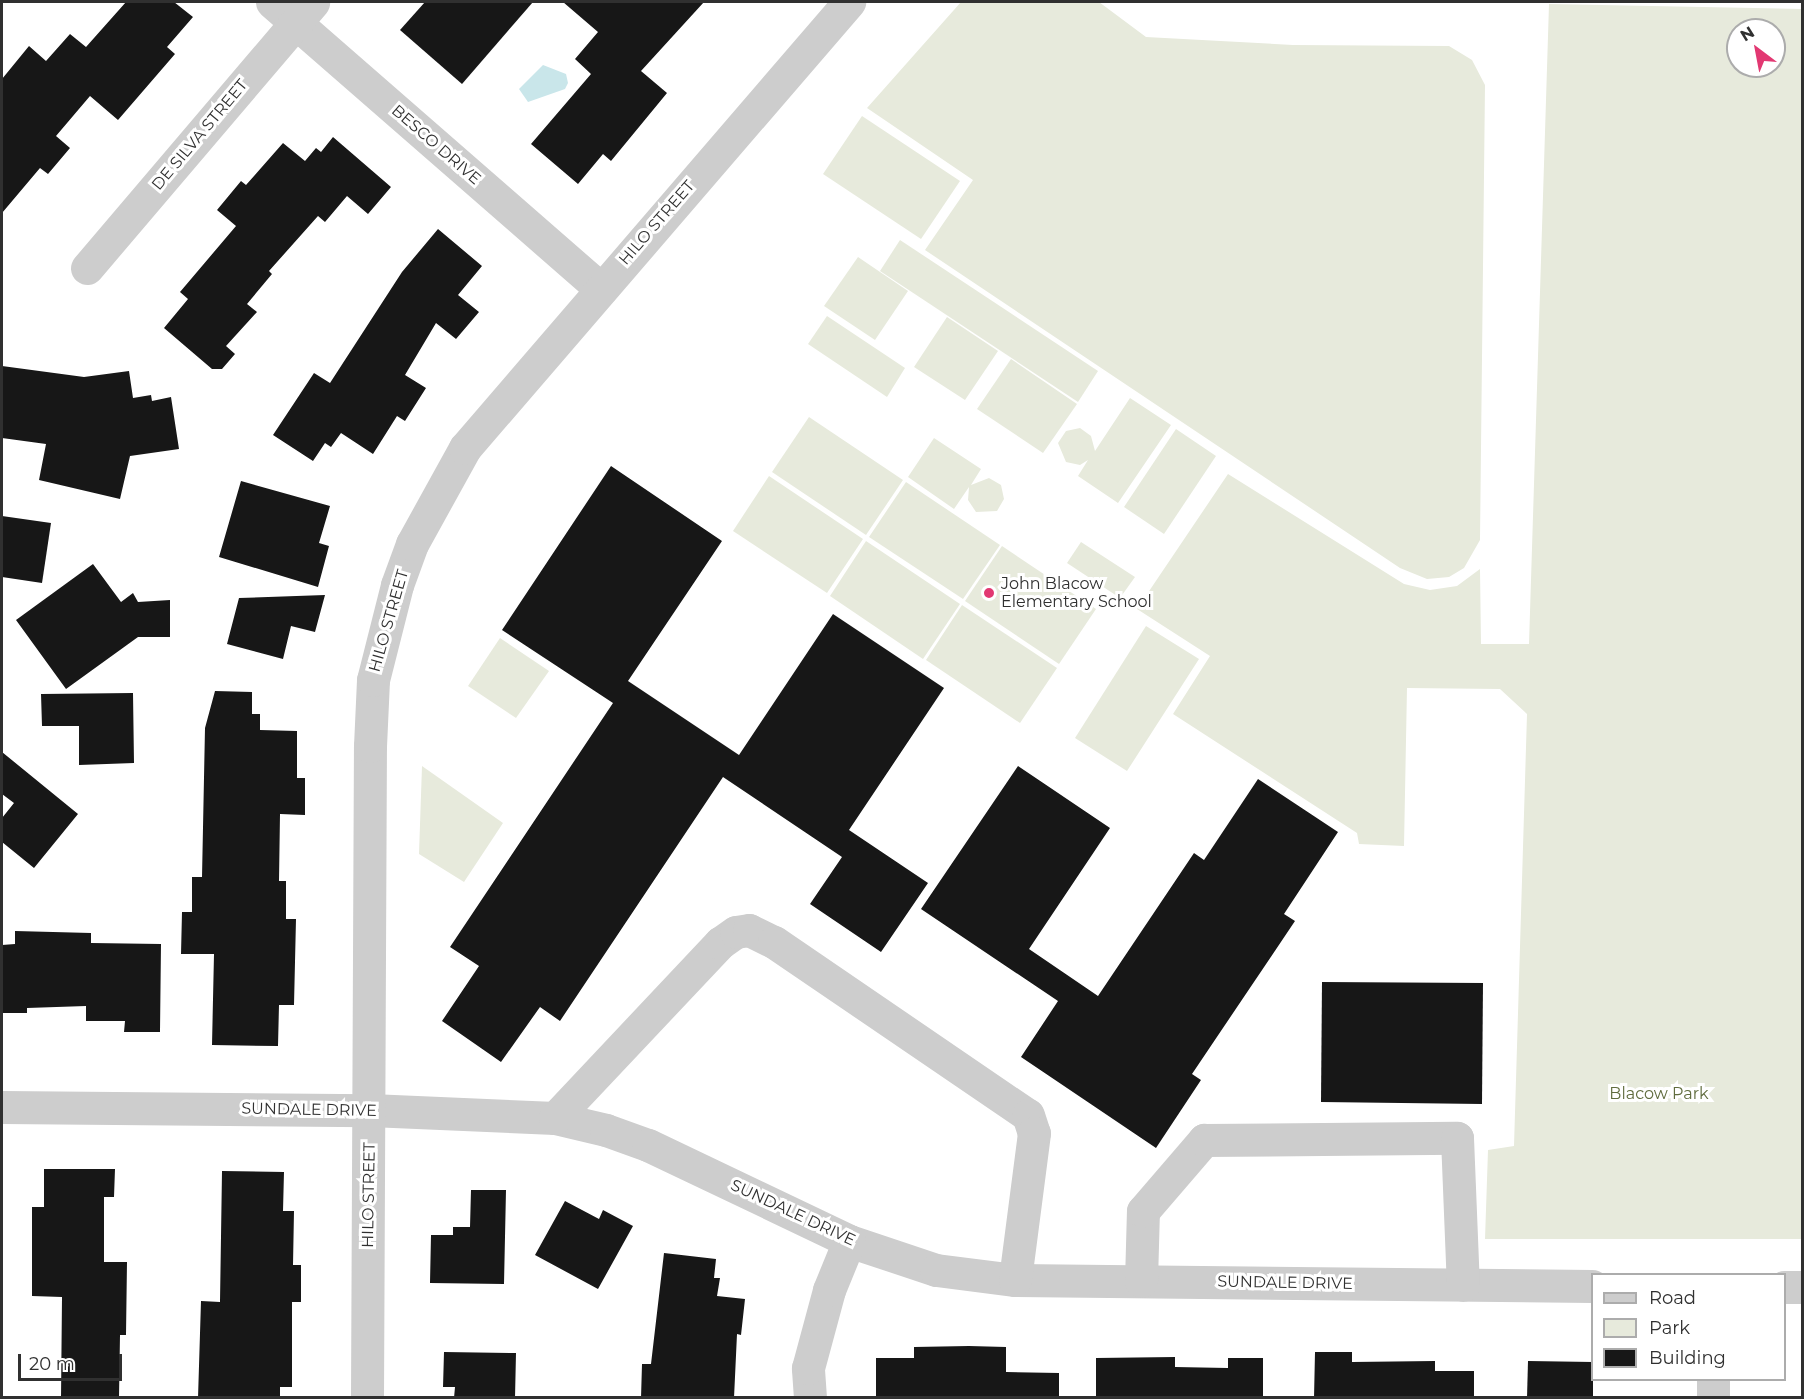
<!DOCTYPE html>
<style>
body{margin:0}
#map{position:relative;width:1804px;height:1399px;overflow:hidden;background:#fff;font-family:Montserrat,sans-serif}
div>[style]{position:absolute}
.green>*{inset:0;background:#e7eadc}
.water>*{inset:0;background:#c9e6ea}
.building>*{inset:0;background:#171717}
.minor>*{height:33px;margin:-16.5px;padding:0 16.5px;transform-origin:16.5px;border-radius:16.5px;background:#cdcdcd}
.dots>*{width:16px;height:16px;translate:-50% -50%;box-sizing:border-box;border:3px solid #fff;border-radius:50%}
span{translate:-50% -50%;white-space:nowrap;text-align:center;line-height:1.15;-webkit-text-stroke:6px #fff;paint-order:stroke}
.street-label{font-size:16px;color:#303030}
.poi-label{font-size:16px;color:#303030}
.left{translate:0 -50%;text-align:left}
.park-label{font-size:16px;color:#606c3e}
.frame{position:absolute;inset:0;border:3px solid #303030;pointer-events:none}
.legend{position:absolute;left:1591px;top:1273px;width:195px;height:108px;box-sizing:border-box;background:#fff;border:2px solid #acacac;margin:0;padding:8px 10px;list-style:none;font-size:18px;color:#303030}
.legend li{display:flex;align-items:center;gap:12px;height:30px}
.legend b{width:30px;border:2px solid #acacac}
.north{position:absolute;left:1726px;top:18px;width:60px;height:60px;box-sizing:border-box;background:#fff;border:2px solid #acacac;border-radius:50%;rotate:328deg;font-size:16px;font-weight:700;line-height:24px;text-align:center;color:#303030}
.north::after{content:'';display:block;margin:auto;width:21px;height:27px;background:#e23872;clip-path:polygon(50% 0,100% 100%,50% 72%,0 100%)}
.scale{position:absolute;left:18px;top:1354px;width:104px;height:27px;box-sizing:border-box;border:3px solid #303030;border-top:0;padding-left:8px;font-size:18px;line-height:21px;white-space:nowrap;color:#303030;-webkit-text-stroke:4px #fff;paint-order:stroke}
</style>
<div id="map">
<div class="green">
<div style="clip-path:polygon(961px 2px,1099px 2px,1146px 37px,1293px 45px,1449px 46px,1472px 60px,1485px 85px,1480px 540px,1464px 568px,1449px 577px,1427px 579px,1400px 568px,925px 250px,973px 180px,867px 108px)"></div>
<div style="clip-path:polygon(evenodd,1549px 4px,1802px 9px,1802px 1239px,1485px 1239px,1488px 1150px,1514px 1146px,1527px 714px,1500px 689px,1407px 688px,1404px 846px,1359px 844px,1357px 833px,1173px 714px,1210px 656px,1137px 609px,1228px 474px,1404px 584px,1430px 590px,1457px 586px,1480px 569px,1481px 644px,1529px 644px,1549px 4px,1738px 30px,1774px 30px,1774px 66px,1738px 66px,1738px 30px)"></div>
<div style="clip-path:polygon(862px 116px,960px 181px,921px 239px,823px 174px)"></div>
<div style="clip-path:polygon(900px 240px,1098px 371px,1078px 402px,880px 271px)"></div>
<div style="clip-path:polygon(858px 257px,908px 291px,875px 340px,824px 306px)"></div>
<div style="clip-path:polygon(827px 316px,905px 368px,887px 397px,808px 344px)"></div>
<div style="clip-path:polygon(947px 317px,998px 351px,965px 400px,914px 367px)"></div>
<div style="clip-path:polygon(1011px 359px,1077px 404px,1043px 453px,977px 409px)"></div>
<div style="clip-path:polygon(1130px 398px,1171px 425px,1118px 503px,1078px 476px,1088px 460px,1080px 465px,1066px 462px,1058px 443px,1066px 431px,1080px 428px,1091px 436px,1095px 451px)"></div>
<div style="clip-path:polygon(809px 417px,903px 480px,866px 535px,772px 472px)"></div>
<div style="clip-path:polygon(1176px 429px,1216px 456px,1164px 534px,1124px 507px)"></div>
<div style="clip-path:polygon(934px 438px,981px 469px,971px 485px,989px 478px,1001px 485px,1004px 499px,997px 511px,976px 512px,968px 500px,969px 487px,954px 509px,908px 477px)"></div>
<div style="clip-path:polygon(769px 476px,863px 539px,827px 593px,733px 531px)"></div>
<div style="clip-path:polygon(906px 482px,1000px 545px,963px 599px,869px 537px)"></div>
<div style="clip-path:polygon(866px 541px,960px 604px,923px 659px,830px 596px)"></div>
<div style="clip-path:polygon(1081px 542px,1135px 577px,1120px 598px,1067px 563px)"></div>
<div style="clip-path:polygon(1002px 546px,1096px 609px,1059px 664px,965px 601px)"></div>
<div style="clip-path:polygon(962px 605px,1057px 668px,1020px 723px,926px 660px)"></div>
<div style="clip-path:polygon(1146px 626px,1199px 659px,1127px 771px,1075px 738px)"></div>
<div style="clip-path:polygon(500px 638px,549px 671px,516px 718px,468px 686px)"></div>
<div style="clip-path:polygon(422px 766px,503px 823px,464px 882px,419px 854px)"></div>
</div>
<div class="water">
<div style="clip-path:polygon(543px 65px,566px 74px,568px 83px,565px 89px,528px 102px,519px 89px)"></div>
</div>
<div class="building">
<div style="clip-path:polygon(126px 2px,174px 2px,193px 17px,167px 47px,175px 54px,118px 120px,90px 96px,56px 136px,70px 148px,48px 174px,40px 168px,2px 213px,2px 79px,29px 46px,46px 61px,70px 34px,86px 47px)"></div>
<div style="clip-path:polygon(425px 2px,533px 2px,462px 84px,400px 30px)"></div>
<div style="clip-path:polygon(563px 2px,704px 2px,641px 71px,667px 93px,611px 161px,603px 154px,578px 184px,531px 144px,591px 74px,575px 59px,598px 32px)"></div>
<div style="clip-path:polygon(333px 137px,391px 187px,368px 214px,347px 196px,325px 222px,318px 216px,269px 271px,272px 274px,247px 304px,257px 312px,226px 346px,235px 354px,222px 369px,212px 369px,164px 328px,188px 299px,180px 292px,236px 226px,217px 210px,241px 181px,246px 185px,283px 143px,305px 161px,316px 148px,321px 152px)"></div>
<div style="clip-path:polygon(438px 229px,482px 266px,458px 295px,479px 312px,456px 339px,436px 323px,405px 375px,426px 388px,405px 421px,397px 416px,373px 454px,341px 433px,331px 447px,325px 443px,313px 461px,273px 435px,314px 373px,330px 383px,402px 272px)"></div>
<div style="clip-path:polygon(2px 366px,84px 377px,129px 371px,133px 398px,151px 395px,152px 401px,171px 397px,179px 449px,130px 456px,120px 499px,39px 480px,46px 444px,2px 438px)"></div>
<div style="clip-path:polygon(611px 466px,722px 541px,628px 681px,739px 755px,833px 614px,944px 688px,849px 830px,928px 883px,881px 952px,810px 904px,842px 857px,723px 777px,560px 1021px,540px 1007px,501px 1062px,442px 1021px,479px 966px,450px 947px,613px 703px,502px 630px)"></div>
<div style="clip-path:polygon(241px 481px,330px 506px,319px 543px,329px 546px,318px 587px,219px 557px)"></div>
<div style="clip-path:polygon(2px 516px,51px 523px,42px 583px,2px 577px)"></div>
<div style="clip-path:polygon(93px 564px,121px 602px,133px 593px,138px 602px,170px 600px,170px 637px,138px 637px,66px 689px,16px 620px)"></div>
<div style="clip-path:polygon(325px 595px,315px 632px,291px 626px,283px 659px,227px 644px,239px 598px)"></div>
<div style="clip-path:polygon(215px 691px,252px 692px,252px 714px,260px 714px,260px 730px,297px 731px,297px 778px,305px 778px,305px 815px,280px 814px,279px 881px,286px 881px,286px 919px,296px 919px,294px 1005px,279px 1005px,278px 1046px,212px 1045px,214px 954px,181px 954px,182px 912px,192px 912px,192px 877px,202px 877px,205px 728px)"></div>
<div style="clip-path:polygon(133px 693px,134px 763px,79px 765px,79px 726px,42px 726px,41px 694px)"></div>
<div style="clip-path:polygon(2px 752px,78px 814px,34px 868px,2px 842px,2px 818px,14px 803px,2px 794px)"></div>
<div style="clip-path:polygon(1018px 766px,1110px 828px,1029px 949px,1098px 996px,1194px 853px,1204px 860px,1258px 779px,1338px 832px,1284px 914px,1295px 921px,1192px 1074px,1201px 1080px,1156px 1148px,1021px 1057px,1058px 1001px,921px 909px)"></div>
<div style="clip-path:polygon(15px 931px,91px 933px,91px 943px,161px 944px,160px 1032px,124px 1032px,125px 1021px,86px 1021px,86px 1006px,27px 1008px,27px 1013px,2px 1013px,2px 945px,15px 944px)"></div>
<div style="clip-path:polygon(1322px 982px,1483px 983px,1482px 1104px,1321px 1102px)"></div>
<div style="clip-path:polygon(44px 1169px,115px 1169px,114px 1197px,104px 1197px,104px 1262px,127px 1262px,126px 1335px,120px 1335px,119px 1398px,61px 1398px,62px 1297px,32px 1296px,32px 1207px,44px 1207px)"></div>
<div style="clip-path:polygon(222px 1171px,284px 1172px,283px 1211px,294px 1211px,293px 1265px,301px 1265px,301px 1302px,292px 1302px,292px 1387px,280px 1387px,280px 1398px,198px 1398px,201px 1301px,220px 1302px)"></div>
<div style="clip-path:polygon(471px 1190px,506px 1190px,504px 1284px,430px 1283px,431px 1235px,453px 1235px,453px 1227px,470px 1227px)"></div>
<div style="clip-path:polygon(565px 1201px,599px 1219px,603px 1210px,633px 1226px,598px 1289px,535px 1255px)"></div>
<div style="clip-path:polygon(664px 1253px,716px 1259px,714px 1278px,720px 1278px,717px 1296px,745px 1299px,741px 1335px,737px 1334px,734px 1398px,641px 1398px,642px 1364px,651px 1364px)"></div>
<div style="clip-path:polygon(969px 1346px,1006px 1347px,1006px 1372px,1059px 1373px,1059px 1398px,876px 1398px,876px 1358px,914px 1358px,914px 1347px)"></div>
<div style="clip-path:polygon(444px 1352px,516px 1353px,515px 1398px,454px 1398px,455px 1387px,443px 1387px)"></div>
<div style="clip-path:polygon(1315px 1352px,1352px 1352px,1352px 1362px,1435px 1361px,1435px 1371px,1474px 1371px,1474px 1398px,1314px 1398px)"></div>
<div style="clip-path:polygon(1175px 1357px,1175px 1367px,1228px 1368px,1228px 1358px,1263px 1358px,1263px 1398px,1096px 1398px,1096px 1358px)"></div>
<div style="clip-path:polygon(1528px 1361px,1593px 1362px,1593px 1398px,1527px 1398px)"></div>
</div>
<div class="minor">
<div style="left:272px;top:2px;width:437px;rotate:41.1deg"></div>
<div style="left:87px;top:268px;width:349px;rotate:-49.6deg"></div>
<div style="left:2px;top:1107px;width:368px;rotate:0.5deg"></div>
<div style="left:370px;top:1110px;width:185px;rotate:2.5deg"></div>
<div style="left:555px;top:1118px;width:52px;rotate:13.2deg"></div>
<div style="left:606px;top:1130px;width:45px;rotate:19.7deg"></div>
<div style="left:648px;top:1145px;width:223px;rotate:25.5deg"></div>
<div style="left:849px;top:1241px;width:92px;rotate:18.4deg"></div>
<div style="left:936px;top:1270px;width:80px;rotate:7.2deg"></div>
<div style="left:1015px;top:1280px;width:577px;rotate:0.6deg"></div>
<div style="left:555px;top:1118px;width:241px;rotate:-46.7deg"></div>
<div style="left:720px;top:943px;width:19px;rotate:-35deg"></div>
<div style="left:736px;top:932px;width:13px;rotate:-9deg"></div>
<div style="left:749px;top:930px;width:28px;rotate:26deg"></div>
<div style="left:774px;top:942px;width:307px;rotate:34.3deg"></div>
<div style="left:1028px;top:1115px;width:19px;rotate:72deg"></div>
<div style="left:1034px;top:1133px;width:148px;rotate:97.4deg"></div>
<div style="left:1141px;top:1281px;width:70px;rotate:-88.4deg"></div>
<div style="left:1143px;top:1211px;width:94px;rotate:-49.3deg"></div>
<div style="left:1204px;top:1140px;width:253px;rotate:-0.5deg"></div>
<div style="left:1457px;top:1138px;width:147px;rotate:87.7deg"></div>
<div style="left:1784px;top:1287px;width:18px"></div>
<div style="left:367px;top:1398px;width:652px;rotate:-89.74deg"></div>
<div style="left:370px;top:746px;width:66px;rotate:-87.4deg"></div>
<div style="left:373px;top:680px;width:98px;rotate:-75.8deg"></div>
<div style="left:397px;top:585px;width:44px;rotate:-69.9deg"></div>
<div style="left:412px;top:544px;width:110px;rotate:-61.1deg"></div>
<div style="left:465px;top:448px;width:589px;rotate:-49.27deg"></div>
<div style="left:810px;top:1398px;width:30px;rotate:-94deg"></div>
<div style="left:808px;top:1368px;width:81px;rotate:-74.9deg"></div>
<div style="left:829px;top:1290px;width:53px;rotate:-67.8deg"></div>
<div style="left:1713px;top:1398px;width:18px;rotate:-90deg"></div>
</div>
<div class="dots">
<div style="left:989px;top:593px;background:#e23872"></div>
</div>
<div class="street-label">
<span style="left:200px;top:135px;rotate:-50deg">DE SILVA STREET</span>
<span style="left:436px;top:145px;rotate:41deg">BESCO DRIVE</span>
<span style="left:657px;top:223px;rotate:-49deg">HILO STREET</span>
<span style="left:389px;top:621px;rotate:-74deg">HILO STREET</span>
<span style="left:309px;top:1110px;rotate:1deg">SUNDALE DRIVE</span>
<span style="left:369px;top:1195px;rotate:-89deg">HILO STREET</span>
<span style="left:793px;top:1213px;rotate:25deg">SUNDALE DRIVE</span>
<span style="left:1285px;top:1283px;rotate:1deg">SUNDALE DRIVE</span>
</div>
<div class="poi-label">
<span class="left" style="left:1001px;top:593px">John Blacow<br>Elementary School</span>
</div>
<div class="park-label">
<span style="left:1659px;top:1094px">Blacow Park</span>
</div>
<div class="frame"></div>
<ul class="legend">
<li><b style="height:8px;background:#cdcdcd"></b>Road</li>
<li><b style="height:16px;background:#e7eadc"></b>Park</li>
<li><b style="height:16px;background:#171717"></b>Building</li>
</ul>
<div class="north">N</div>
<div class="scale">20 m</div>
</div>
